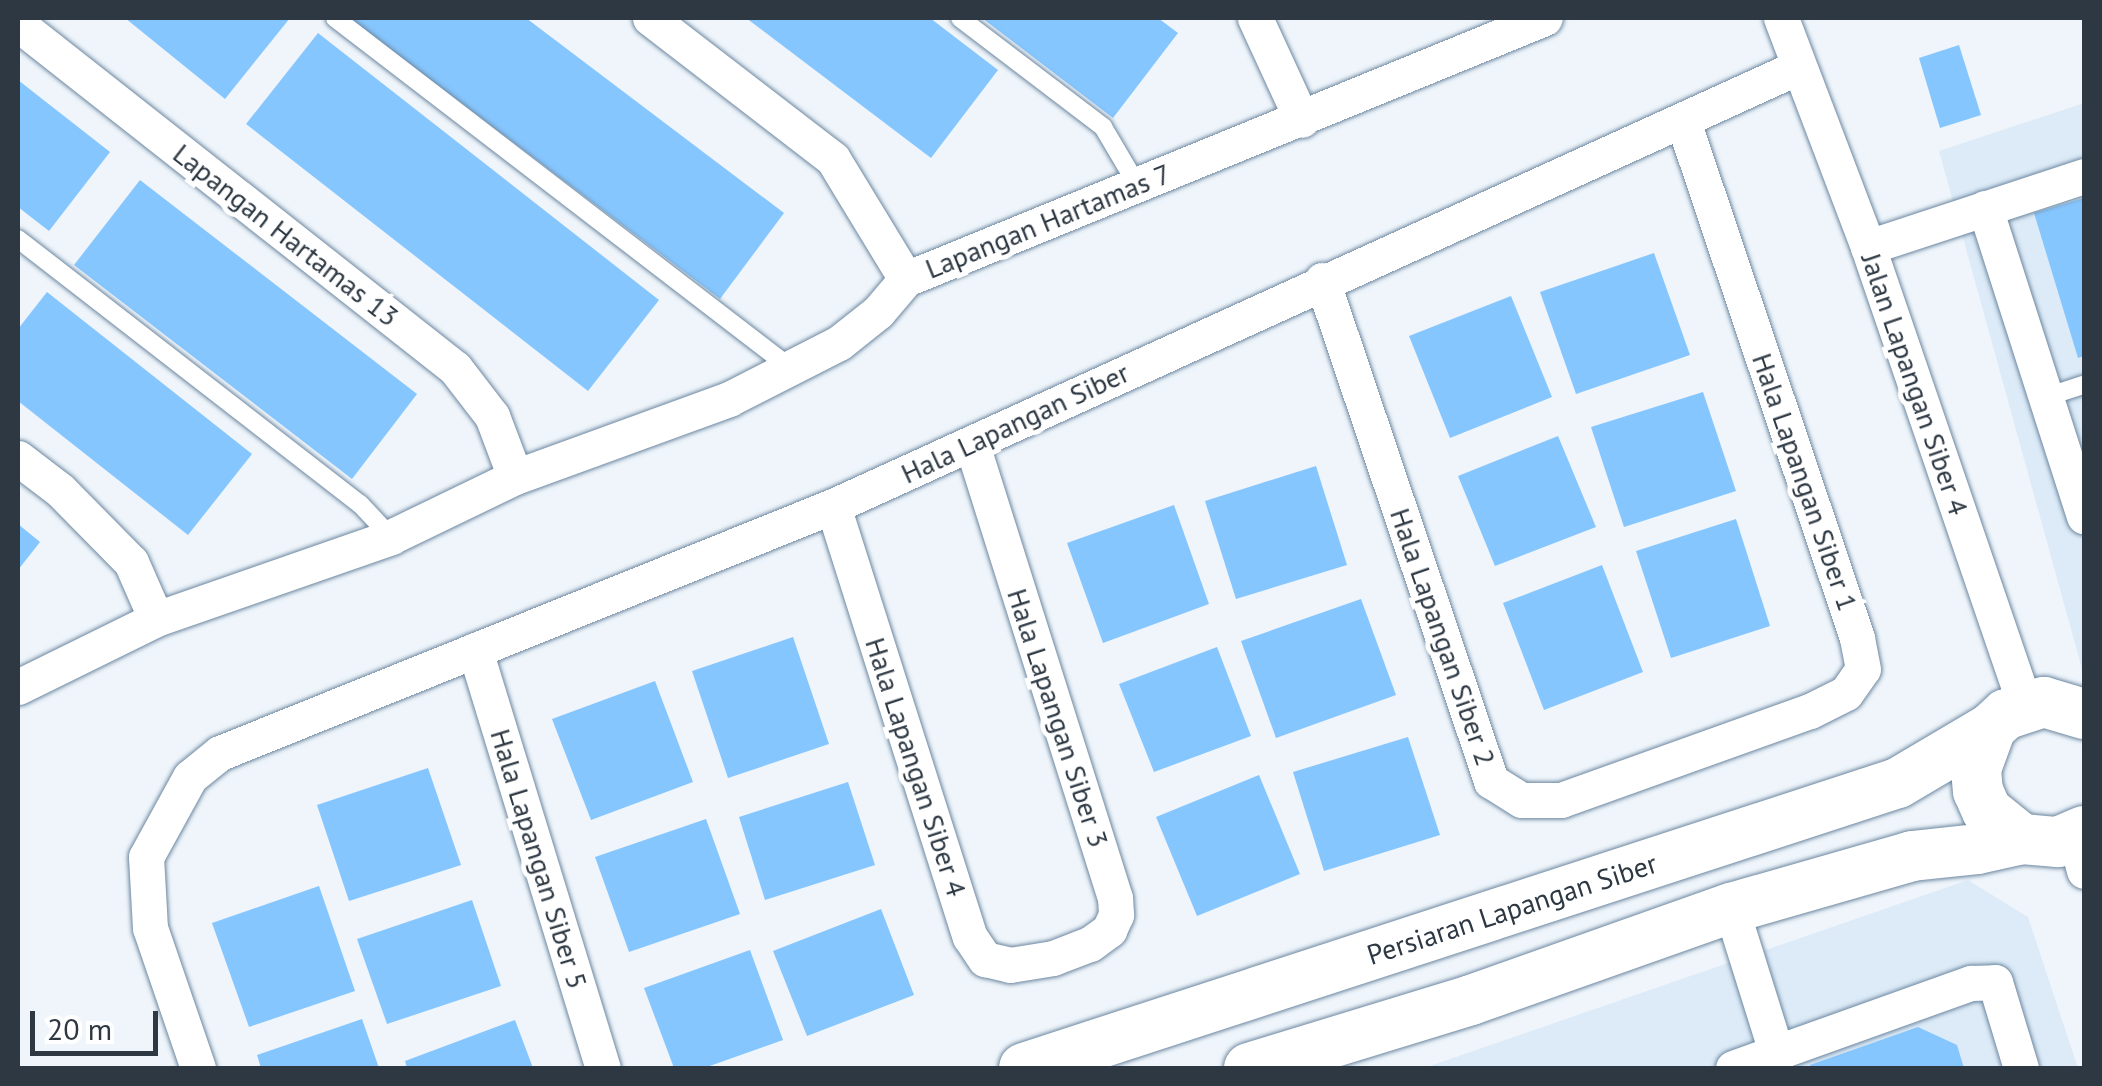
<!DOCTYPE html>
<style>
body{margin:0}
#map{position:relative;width:2102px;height:1086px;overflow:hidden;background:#eff5fb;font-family:"PT Sans",sans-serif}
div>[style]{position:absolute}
.built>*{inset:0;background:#ddebf8}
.building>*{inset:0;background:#86c6fe}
.roads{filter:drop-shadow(0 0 2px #6c87a0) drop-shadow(0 0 2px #6c87a0)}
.service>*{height:18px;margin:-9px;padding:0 9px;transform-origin:9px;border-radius:9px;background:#fff}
.minor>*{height:35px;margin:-17.5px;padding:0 17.5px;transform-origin:17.5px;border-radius:17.5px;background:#fff}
.secondary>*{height:50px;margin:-25px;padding:0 25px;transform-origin:25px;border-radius:25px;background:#fff}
span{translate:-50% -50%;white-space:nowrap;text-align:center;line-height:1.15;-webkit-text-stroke:10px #fff;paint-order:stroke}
.street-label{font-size:28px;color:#2d3843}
.frame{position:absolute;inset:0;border:20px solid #2d3843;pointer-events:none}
.scale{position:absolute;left:30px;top:1011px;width:128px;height:45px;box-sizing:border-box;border:5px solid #2d3843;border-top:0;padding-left:12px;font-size:30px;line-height:35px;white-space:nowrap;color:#2d3843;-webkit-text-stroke:8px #fff;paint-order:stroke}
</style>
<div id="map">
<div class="built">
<div style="clip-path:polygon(2084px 103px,2084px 668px,2082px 669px,1939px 151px)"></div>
<div style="clip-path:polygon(1968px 880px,2028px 917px,2078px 1068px,1424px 1068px)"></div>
</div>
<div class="building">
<div style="clip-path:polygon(125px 18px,290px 18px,225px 99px)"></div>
<div style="clip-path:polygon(349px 18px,526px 18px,784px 213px,720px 299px)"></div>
<div style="clip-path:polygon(746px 18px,930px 18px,998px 70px,931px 158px)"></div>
<div style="clip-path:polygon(982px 18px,1158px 18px,1178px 33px,1113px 118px)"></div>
<div style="clip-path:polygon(318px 33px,659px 300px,588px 391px,246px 124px)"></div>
<div style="clip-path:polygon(1959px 45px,1981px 115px,1940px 128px,1919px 58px)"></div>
<div style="clip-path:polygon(18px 80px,110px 152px,49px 231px,18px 207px)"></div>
<div style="clip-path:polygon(140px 180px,417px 394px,352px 479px,74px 265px)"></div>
<div style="clip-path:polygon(2084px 198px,2084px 356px,2078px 358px,2034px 213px)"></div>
<div style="clip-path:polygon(1654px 253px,1690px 355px,1576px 394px,1540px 292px)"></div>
<div style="clip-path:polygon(47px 292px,252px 454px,188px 535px,18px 401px,18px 329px)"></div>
<div style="clip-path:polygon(1511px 296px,1552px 397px,1450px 438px,1409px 336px)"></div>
<div style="clip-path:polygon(1703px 392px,1736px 491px,1624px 527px,1591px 427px)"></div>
<div style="clip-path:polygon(1558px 436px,1596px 527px,1495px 566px,1458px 476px)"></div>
<div style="clip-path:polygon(1316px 466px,1347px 565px,1236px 599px,1205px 501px)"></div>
<div style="clip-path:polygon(1174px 505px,1209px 604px,1103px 643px,1067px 543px)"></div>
<div style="clip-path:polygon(1736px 519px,1770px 626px,1671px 658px,1636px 551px)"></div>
<div style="clip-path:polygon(18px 524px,40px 542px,18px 570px)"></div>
<div style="clip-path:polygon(1602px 565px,1643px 672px,1544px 710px,1503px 603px)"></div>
<div style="clip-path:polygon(1361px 599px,1396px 695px,1276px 738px,1241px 641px)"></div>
<div style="clip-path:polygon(793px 637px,829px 744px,728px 778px,692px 671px)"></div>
<div style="clip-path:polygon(1217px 647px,1251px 736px,1154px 772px,1119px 684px)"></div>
<div style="clip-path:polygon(655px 681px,693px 782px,591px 820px,552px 719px)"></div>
<div style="clip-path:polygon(1408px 737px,1440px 835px,1324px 871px,1293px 772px)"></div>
<div style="clip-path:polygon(428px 768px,461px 865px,349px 901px,317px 805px)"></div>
<div style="clip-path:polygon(1259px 775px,1300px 874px,1197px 916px,1156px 817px)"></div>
<div style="clip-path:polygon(848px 782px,875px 865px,765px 900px,739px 817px)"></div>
<div style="clip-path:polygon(706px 819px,740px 914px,629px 952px,595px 857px)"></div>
<div style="clip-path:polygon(319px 886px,355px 991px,249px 1027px,212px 923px)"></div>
<div style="clip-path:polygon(472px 900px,501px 986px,387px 1024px,357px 939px)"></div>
<div style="clip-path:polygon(881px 909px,914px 995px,807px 1036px,773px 951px)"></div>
<div style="clip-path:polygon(750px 950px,783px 1040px,704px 1068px,674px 1068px,644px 988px)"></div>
<div style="clip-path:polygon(362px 1019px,379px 1068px,261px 1068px,257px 1055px)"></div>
<div style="clip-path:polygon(515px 1020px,533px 1068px,407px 1068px,405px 1061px)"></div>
<div style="clip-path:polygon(1918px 1027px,1957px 1045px,1964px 1068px,1811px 1068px,1810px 1065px)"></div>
</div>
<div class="roads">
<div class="service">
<div style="left:335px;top:18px;width:576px;rotate:37.53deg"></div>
<div style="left:960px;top:18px;width:180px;rotate:37.3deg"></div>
<div style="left:1103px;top:127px;width:65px;rotate:59.5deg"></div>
<div style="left:18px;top:239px;width:433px;rotate:37.8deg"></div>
<div style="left:360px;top:504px;width:45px;rotate:46.8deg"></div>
<div style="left:2046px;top:397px;width:40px;rotate:-18deg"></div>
</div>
<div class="minor">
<div style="left:650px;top:18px;width:231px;rotate:37.6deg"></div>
<div style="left:833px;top:159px;width:140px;rotate:58.7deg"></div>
<div style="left:1255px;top:18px;width:112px;rotate:65.3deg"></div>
<div style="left:1781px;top:18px;width:245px;rotate:69.2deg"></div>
<div style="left:1868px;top:247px;width:484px;rotate:71.1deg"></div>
<div style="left:18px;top:24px;width:556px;rotate:38.21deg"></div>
<div style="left:455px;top:368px;width:61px;rotate:52.4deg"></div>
<div style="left:492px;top:416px;width:65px;rotate:69.3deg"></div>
<div style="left:1985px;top:208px;width:324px;rotate:72.2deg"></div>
<div style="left:1868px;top:247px;width:227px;rotate:-18.2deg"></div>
<div style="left:1322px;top:280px;width:529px;rotate:71.36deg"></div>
<div style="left:1491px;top:781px;width:36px;rotate:32deg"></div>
<div style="left:1522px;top:800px;width:39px"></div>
<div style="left:1561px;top:800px;width:264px;rotate:-19.7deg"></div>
<div style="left:1810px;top:711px;width:40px;rotate:-26.6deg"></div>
<div style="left:1846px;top:693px;width:29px;rotate:-55deg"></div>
<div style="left:1863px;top:669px;width:32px;rotate:-101deg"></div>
<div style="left:1857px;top:638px;width:545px;rotate:-108.6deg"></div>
<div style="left:18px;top:458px;width:53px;rotate:37.3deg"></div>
<div style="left:60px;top:490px;width:101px;rotate:45.4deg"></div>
<div style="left:131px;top:562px;width:62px;rotate:66.3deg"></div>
<div style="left:833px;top:506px;width:452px;rotate:72.4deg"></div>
<div style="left:970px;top:937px;width:27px;rotate:56deg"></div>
<div style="left:985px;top:959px;width:26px;rotate:13deg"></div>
<div style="left:1010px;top:965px;width:44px;rotate:-9.2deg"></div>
<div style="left:1053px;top:958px;width:40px;rotate:-21deg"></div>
<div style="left:1090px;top:944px;width:24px;rotate:-36deg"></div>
<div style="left:1109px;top:930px;width:17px;rotate:-65deg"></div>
<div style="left:1116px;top:915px;width:17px;rotate:-93deg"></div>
<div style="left:1115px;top:898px;width:475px;rotate:-107.5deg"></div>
<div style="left:475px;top:650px;width:437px;rotate:73deg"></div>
<div style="left:18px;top:687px;width:154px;rotate:-26.2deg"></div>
<div style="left:156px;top:619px;width:249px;rotate:-19.2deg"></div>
<div style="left:391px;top:537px;width:138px;rotate:-25.8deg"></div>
<div style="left:515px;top:477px;width:228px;rotate:-20deg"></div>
<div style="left:729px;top:399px;width:123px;rotate:-27deg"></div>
<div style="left:839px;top:343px;width:50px;rotate:-38.5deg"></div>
<div style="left:878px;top:312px;width:43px;rotate:-49.7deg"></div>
<div style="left:906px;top:279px;width:690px;rotate:-22.22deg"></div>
<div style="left:2075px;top:837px;width:35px;rotate:75deg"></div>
<div style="left:1731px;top:908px;width:154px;rotate:72.6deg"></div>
<div style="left:198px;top:1068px;width:148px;rotate:-108.9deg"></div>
<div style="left:150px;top:928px;width:71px;rotate:-93.2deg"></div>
<div style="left:146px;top:857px;width:91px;rotate:-61.2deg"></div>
<div style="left:190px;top:777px;width:38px;rotate:-39deg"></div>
<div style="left:220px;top:753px;width:661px;rotate:-21.95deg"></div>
<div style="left:833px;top:506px;width:1060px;rotate:-24.46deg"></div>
<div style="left:1733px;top:1068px;width:253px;rotate:-19.7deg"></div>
<div style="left:1971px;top:983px;width:24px;rotate:-2deg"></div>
<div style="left:1995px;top:982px;width:90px;rotate:73.2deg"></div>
</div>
<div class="secondary">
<div style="left:2084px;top:714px;width:42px;rotate:-163.3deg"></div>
<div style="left:2044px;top:702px;width:40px;rotate:162deg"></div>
<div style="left:2006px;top:714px;width:21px;rotate:137deg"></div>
<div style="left:1991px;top:728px;width:44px;rotate:110.1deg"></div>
<div style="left:1976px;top:769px;width:22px;rotate:85deg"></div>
<div style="left:1978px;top:791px;width:22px;rotate:66deg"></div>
<div style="left:1987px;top:811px;width:45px;rotate:38.7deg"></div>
<div style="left:2022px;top:839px;width:36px;rotate:5deg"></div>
<div style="left:2058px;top:842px;width:28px;rotate:-23deg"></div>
<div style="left:1024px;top:1068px;width:919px;rotate:-18.06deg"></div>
<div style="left:1898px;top:783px;width:108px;rotate:-30.6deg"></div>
<div style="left:1249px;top:1068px;width:232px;rotate:-17deg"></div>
<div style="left:1471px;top:1000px;width:276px;rotate:-19.5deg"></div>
<div style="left:1731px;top:908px;width:188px;rotate:-16deg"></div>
<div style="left:1912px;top:856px;width:65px;rotate:-6.1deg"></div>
<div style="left:1977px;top:849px;width:46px;rotate:-12.5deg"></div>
</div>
</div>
<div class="street-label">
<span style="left:1048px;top:221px;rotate:-22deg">Lapangan Hartamas 7</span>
<span style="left:286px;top:235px;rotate:38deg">Lapangan Hartamas 13</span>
<span style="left:1915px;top:384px;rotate:71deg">Jalan Lapangan Siber 4</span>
<span style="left:1015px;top:423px;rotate:-25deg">Hala Lapangan Siber</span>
<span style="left:1805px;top:482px;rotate:71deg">Hala Lapangan Siber 1</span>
<span style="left:1443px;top:637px;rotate:71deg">Hala Lapangan Siber 2</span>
<span style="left:1058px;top:718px;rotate:72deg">Hala Lapangan Siber 3</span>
<span style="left:916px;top:767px;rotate:72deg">Hala Lapangan Siber 4</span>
<span style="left:539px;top:859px;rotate:73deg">Hala Lapangan Siber 5</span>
<span style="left:1512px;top:909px;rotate:-18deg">Persiaran Lapangan Siber</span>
</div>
<div class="frame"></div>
<div class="scale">20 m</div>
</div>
